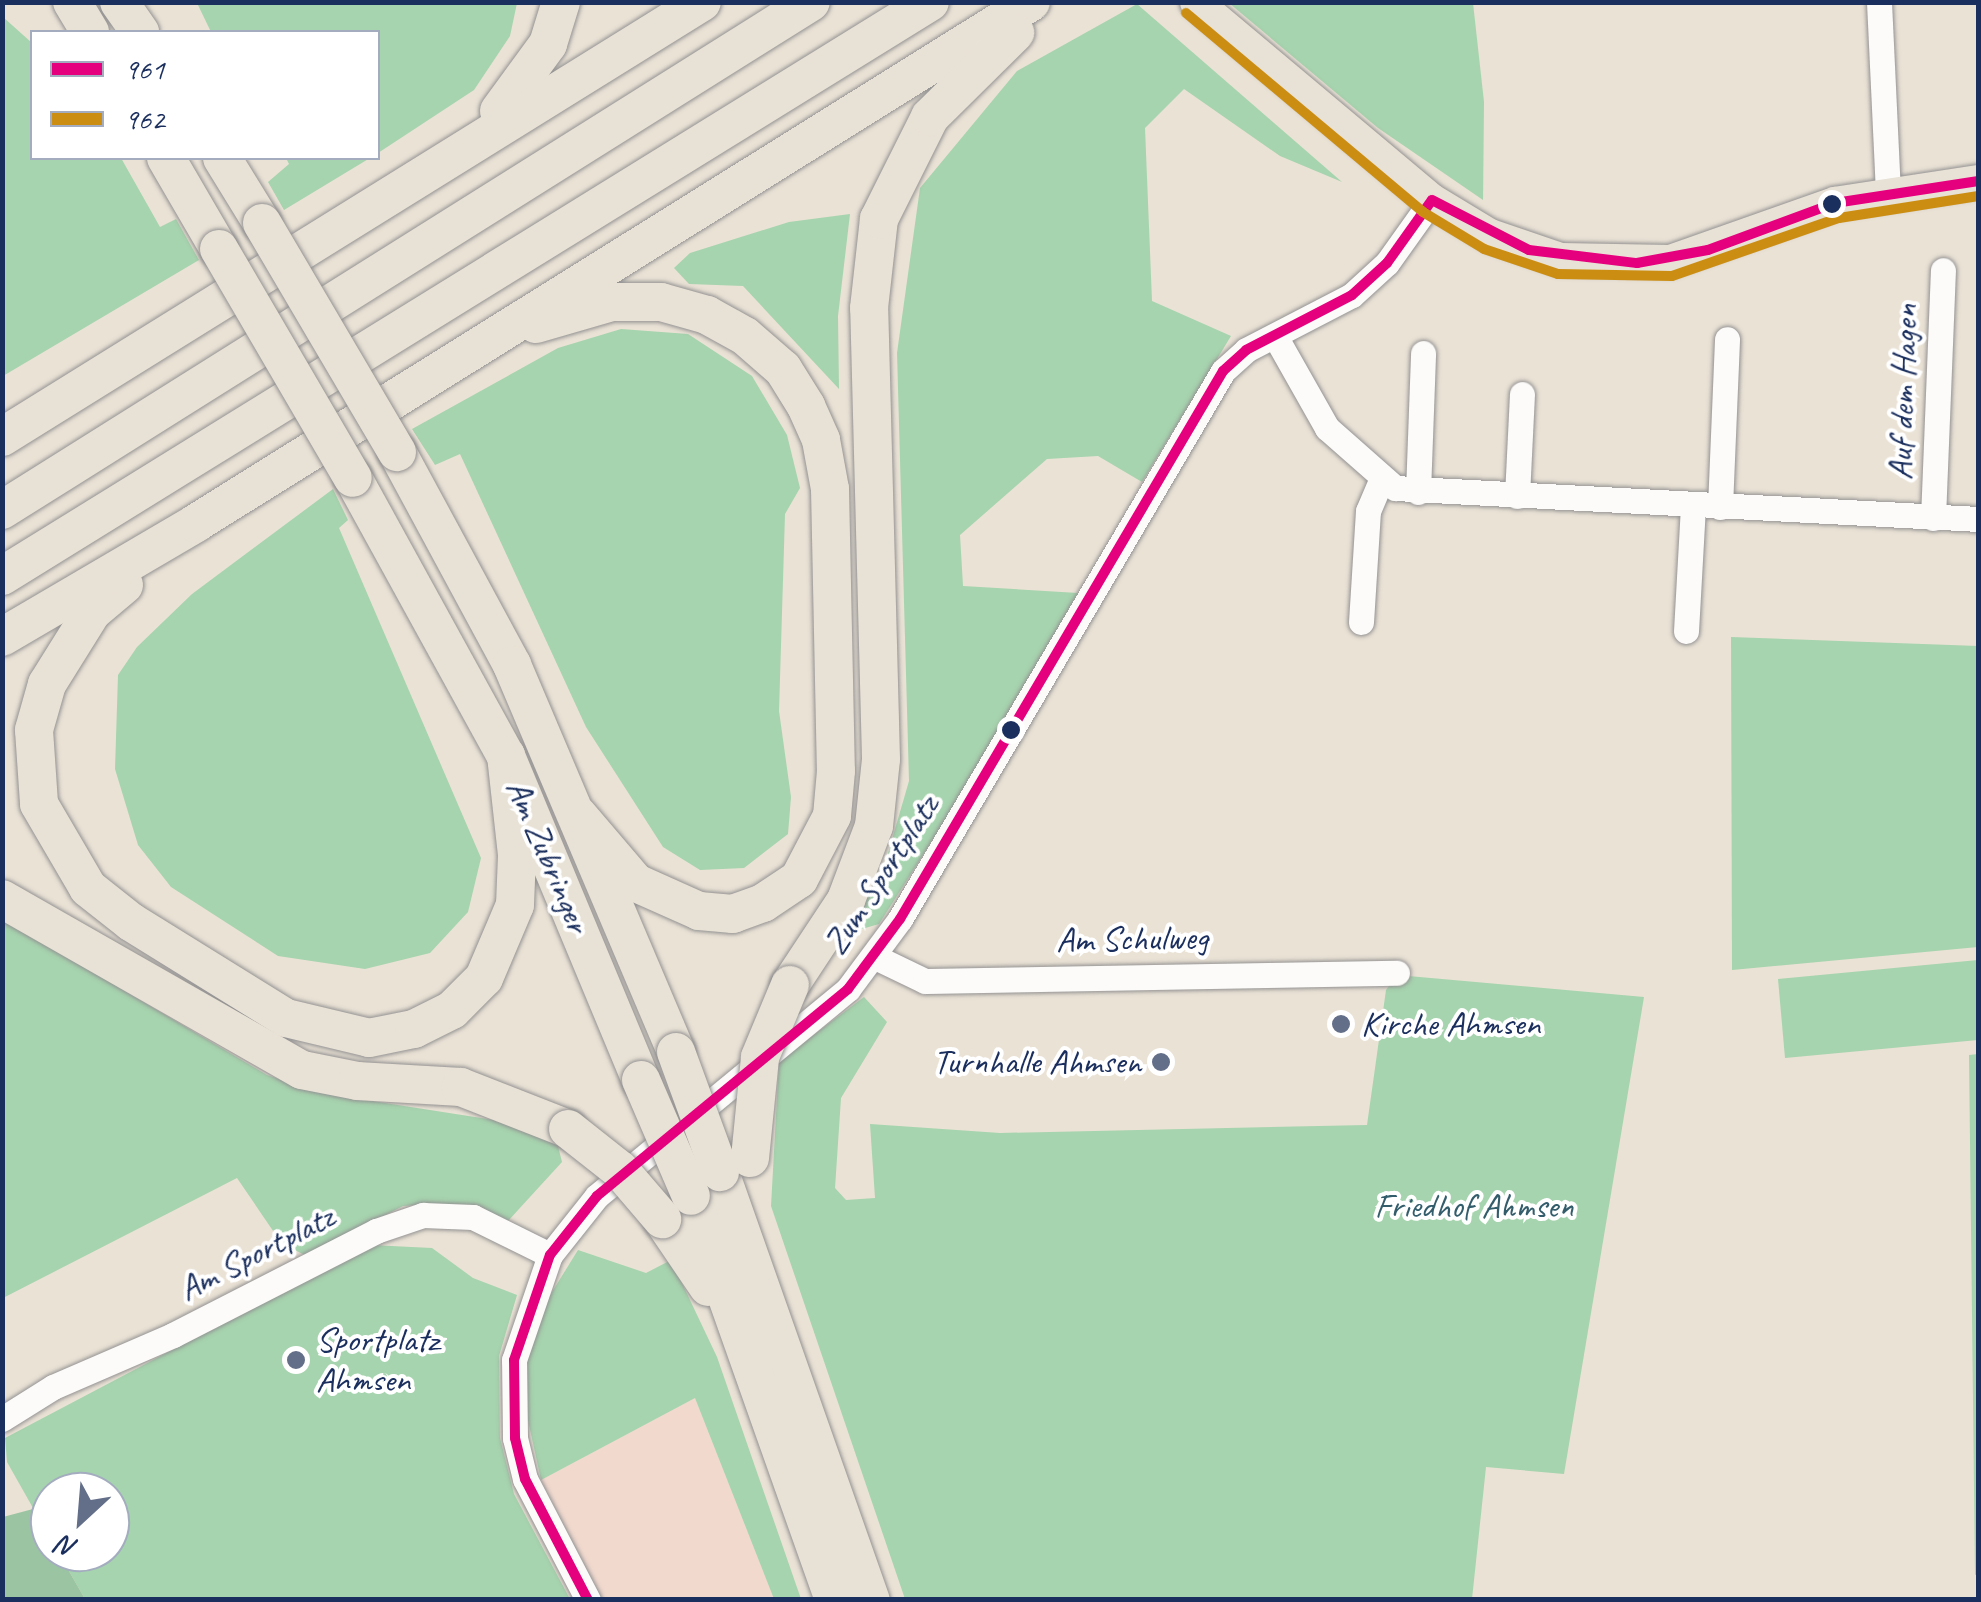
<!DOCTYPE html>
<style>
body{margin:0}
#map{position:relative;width:1981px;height:1602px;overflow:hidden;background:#eae2d5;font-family:Caveat,sans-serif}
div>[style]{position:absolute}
.built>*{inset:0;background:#f1d9ce}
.green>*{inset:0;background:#a6d4ae}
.forest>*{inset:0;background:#9bc4a2}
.roads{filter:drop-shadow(0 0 2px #939293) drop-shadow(0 0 2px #939293)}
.minor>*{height:25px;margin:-12.5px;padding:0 12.5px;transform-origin:12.5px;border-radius:12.5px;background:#fcfbf9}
.major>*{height:32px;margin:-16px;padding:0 16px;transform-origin:16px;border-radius:16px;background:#e8e1d5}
.highway>*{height:38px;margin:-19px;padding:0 19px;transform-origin:19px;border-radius:19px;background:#e8e1d5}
.bridges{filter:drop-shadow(0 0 2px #939293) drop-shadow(0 0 2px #939293)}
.highway-bridge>*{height:38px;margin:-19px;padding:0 19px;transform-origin:19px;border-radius:19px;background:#e8e1d5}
.bus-1>*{height:10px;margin:-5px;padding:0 5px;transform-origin:5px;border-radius:5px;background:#e5007d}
.bus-2>*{height:10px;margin:-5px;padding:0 5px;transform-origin:5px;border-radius:5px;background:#cb8e13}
.dots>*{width:28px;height:28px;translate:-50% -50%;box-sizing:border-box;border:5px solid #fff;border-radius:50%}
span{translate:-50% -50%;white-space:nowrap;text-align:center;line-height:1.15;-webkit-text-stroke:8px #fff;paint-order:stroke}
.street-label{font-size:35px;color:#1b2f5e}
.poi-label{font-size:35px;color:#1b2f5e}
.left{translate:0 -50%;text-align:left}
.right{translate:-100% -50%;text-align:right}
.park-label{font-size:35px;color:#345d6c}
.frame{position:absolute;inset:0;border:5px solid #1b2f5e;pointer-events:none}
.legend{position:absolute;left:30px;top:30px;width:350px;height:130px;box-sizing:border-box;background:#fff;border:2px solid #a4acbf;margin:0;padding:12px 18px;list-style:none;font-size:30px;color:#1b2f5e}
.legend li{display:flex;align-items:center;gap:20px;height:50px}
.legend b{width:50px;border:2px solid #a4acbf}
.north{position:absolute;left:30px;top:1472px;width:100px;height:100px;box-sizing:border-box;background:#fff;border:2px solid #a4acbf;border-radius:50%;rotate:206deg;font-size:28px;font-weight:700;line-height:40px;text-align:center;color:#1b2f5e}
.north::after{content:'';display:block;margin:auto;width:35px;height:45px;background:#636e88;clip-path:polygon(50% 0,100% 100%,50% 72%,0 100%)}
</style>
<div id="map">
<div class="built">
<div style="clip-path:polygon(695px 1398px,774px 1599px,602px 1599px,541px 1480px)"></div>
</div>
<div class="green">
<div style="clip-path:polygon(197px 3px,517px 3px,510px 36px,474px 90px,378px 153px,378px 32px,211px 32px)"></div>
<div style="clip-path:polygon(1229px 3px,1473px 3px,1484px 102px,1483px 200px,1378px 128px)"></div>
<div style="clip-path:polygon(1137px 4px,1342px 182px,1280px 156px,1184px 89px,1145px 128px,1152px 301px,1231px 336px,1142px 482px,1098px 456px,1047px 459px,960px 535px,963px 586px,1078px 593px,988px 753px,879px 924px,848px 933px,884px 867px,909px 781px,897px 353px,920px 188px,1017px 71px)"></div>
<div style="clip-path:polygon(3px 17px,32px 43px,32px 158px,121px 158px,160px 227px,176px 219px,199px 260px,3px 376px)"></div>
<div style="clip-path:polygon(286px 158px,370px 158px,284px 210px,268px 182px,289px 164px)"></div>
<div style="clip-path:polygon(850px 214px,838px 316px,839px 389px,743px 286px,689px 284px,674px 268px,690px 253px,789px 222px)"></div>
<div style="clip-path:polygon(621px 329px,688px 334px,752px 376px,787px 435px,800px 488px,785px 514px,779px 711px,791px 797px,788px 834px,744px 868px,700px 870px,663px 847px,586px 727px,460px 454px,435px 465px,412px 429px,558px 348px)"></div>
<div style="clip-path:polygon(333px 489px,348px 520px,339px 528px,481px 858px,468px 912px,430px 953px,365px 969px,278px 956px,171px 887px,138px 845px,115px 769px,118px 675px,137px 647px,192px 594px)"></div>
<div style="clip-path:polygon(1731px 637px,1978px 646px,1978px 947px,1732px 970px)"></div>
<div style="clip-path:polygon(3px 919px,267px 1075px,321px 1093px,513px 1123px,558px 1146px,562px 1162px,507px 1222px,433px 1204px,403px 1206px,307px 1256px,282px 1244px,237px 1178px,3px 1298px)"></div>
<div style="clip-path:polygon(1978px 960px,1978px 1040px,1785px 1058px,1778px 979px)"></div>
<div style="clip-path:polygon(1397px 975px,1644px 997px,1564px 1474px,1486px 1467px,1472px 1599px,905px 1599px,771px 1206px,779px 1061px,864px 997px,887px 1022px,841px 1098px,835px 1188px,846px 1200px,875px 1198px,870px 1124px,1000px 1133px,1367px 1125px,1386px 990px)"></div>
<div style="clip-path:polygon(1978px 1054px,1978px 1574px,1975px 1575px,1969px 1055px)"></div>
<div style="clip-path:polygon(371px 1245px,432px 1248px,473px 1278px,517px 1295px,499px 1356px,500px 1438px,514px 1494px,570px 1599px,85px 1599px,58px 1552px,110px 1552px,110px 1492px,50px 1492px,50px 1538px,7px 1462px,5px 1438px)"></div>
<div style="clip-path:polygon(578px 1250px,646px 1273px,671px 1260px,717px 1357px,801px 1599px,774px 1599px,695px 1398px,541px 1480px,524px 1402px,527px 1362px,544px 1305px)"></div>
</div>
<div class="forest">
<div style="clip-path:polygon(33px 1509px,50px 1552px,58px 1552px,85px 1599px,3px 1599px,3px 1517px)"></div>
</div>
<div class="roads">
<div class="minor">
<div style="left:1879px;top:2px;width:189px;rotate:87.3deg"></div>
<div style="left:1275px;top:336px;width:106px;rotate:60.5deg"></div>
<div style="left:1327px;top:428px;width:91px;rotate:41.4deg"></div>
<div style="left:1395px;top:488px;width:584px;rotate:3.04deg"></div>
<div style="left:1418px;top:492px;width:139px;rotate:-87.9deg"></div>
<div style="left:1517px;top:496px;width:102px;rotate:-87.2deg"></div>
<div style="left:1720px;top:507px;width:168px;rotate:-87.6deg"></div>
<div style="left:1933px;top:518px;width:248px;rotate:-87.7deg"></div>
<div style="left:1361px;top:622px;width:111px;rotate:-86.4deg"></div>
<div style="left:1368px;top:511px;width:33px;rotate:-67deg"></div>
<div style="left:1686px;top:631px;width:126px;rotate:-86.8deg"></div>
<div style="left:875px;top:957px;width:55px;rotate:25.6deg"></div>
<div style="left:925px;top:981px;width:472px;rotate:-1deg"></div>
<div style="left:2px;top:1419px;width:60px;rotate:-32.1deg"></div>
<div style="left:53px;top:1387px;width:131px;rotate:-23.4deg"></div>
<div style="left:173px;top:1335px;width:228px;rotate:-27.1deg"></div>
<div style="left:376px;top:1231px;width:50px;rotate:-18.8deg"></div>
<div style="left:423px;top:1215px;width:50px;rotate:2.3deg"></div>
<div style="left:473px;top:1217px;width:86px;rotate:26.3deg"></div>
<div style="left:588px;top:1600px;width:136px;rotate:-117.5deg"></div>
<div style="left:525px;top:1479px;width:42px;rotate:-103.7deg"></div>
<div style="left:515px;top:1438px;width:78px;rotate:-90.7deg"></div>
<div style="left:514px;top:1360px;width:111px;rotate:-71.1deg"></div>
<div style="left:550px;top:1255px;width:75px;rotate:-51.5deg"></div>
<div style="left:597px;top:1196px;width:325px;rotate:-39.5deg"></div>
<div style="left:848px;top:989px;width:87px;rotate:-53.4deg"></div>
<div style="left:900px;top:919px;width:636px;rotate:-59.48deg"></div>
<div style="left:1223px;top:371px;width:31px;rotate:-42deg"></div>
<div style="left:1246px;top:350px;width:119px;rotate:-27.4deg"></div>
<div style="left:1352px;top:295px;width:47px;rotate:-42.4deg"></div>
<div style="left:1387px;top:263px;width:77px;rotate:-54.5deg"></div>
</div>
<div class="major">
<div style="left:1196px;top:2px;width:308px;rotate:40deg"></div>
<div style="left:1432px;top:200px;width:68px;rotate:31.1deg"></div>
<div style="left:1490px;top:235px;width:75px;rotate:18.7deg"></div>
<div style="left:1561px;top:259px;width:109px;rotate:1.1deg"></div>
<div style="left:1670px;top:261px;width:175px;rotate:-19.4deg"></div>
<div style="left:1835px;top:203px;width:145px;rotate:-8.7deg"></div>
</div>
<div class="highway">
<div style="left:72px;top:2px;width:35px;rotate:59deg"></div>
<div style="left:119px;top:2px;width:37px;rotate:55deg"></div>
<div style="left:499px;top:111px;width:83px;rotate:-53.8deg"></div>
<div style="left:548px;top:44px;width:44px;rotate:-72.8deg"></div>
<div style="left:166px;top:158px;width:105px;rotate:59.8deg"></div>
<div style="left:222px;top:158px;width:76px;rotate:58.4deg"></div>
<div style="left:536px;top:324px;width:79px;rotate:-16.1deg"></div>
<div style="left:612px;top:302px;width:49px"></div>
<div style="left:661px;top:302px;width:48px;rotate:15.8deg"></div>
<div style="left:707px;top:315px;width:43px;rotate:28.9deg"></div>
<div style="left:745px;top:336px;width:50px;rotate:41deg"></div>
<div style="left:783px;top:369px;width:44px;rotate:58.1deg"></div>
<div style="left:806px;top:406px;width:37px;rotate:66deg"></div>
<div style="left:821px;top:440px;width:50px;rotate:79.6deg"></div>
<div style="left:830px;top:489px;width:282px;rotate:88.8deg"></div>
<div style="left:836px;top:771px;width:45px;rotate:95.1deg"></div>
<div style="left:832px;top:816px;width:71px;rotate:117.6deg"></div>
<div style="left:799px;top:879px;width:43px;rotate:146.3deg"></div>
<div style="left:763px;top:903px;width:32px;rotate:160deg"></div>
<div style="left:733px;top:914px;width:34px;rotate:-175deg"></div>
<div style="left:699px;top:911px;width:69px;rotate:-156deg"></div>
<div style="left:636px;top:883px;width:89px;rotate:-130.5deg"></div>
<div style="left:2px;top:437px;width:824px;rotate:-31.86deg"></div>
<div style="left:397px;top:452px;width:242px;rotate:61.6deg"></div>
<div style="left:512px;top:665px;width:420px;rotate:67deg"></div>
<div style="left:353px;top:478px;width:317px;rotate:61.2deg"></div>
<div style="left:506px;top:756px;width:351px;rotate:67.4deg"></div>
<div style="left:2px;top:510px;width:955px;rotate:-32.13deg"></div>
<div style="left:2px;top:576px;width:1091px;rotate:-31.74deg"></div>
<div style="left:124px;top:585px;width:42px;rotate:139.8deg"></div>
<div style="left:92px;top:612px;width:85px;rotate:122deg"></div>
<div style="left:47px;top:684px;width:48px;rotate:105.8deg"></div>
<div style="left:34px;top:730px;width:74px;rotate:86.1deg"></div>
<div style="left:39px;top:804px;width:97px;rotate:59.7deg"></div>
<div style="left:88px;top:888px;width:55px;rotate:38.3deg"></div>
<div style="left:131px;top:922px;width:182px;rotate:31.8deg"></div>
<div style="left:286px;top:1018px;width:85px;rotate:13.5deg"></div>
<div style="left:369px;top:1038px;width:46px;rotate:-11.3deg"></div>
<div style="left:414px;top:1029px;width:42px;rotate:-26.6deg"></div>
<div style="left:452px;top:1010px;width:45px;rotate:-45deg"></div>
<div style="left:484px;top:978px;width:79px;rotate:-67deg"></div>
<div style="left:515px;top:905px;width:50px;rotate:-87.7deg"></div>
<div style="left:517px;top:855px;width:100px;rotate:-96.3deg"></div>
<div style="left:2px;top:637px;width:225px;rotate:-30.4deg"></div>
<div style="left:196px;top:523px;width:984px;rotate:-31.96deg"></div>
<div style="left:2px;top:899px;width:345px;rotate:29.7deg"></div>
<div style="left:302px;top:1070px;width:56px;rotate:11.3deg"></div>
<div style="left:357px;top:1081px;width:104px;rotate:3.3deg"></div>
<div style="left:461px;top:1087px;width:115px;rotate:21.4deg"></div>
<div style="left:790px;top:985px;width:102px;rotate:-56.6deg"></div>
<div style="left:846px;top:900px;width:79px;rotate:-69.3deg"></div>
<div style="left:874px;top:826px;width:67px;rotate:-84deg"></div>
<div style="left:881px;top:759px;width:451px;rotate:-91.5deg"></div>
<div style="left:869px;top:308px;width:90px;rotate:-83.6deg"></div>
<div style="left:879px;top:219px;width:114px;rotate:-63.4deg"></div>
<div style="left:930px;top:117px;width:120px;rotate:-44.7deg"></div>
<div style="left:720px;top:1172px;width:454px;rotate:70.6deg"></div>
<div style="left:691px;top:1196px;width:429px;rotate:70.5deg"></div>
<div style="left:662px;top:1219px;width:82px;rotate:55.9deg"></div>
</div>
</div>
<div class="bridges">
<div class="highway-bridge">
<div style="left:262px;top:223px;width:266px;rotate:59.5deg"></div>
<div style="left:219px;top:249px;width:265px;rotate:59.7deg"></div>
<div style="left:676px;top:1052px;width:128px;rotate:69.9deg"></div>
<div style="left:641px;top:1080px;width:126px;rotate:66.7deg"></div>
<div style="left:568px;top:1129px;width:66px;rotate:38.3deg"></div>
<div style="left:620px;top:1170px;width:65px;rotate:49.4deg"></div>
<div style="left:750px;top:1158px;width:101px;rotate:-84.3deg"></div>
<div style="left:760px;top:1057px;width:78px;rotate:-67.4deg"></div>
</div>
</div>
<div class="bus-1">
<div style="left:1432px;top:200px;width:109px;rotate:27.3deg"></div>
<div style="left:1529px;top:250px;width:109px;rotate:6.9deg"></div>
<div style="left:1637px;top:263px;width:72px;rotate:-10.4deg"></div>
<div style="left:1708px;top:250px;width:135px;rotate:-20.3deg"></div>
<div style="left:1835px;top:203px;width:145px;rotate:-8.7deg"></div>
<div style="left:588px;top:1600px;width:136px;rotate:-117.5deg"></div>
<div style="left:525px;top:1479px;width:42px;rotate:-103.7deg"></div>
<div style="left:515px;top:1438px;width:78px;rotate:-90.7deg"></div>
<div style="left:514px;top:1360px;width:111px;rotate:-71.1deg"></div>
<div style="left:550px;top:1255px;width:75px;rotate:-51.5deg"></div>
<div style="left:597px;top:1196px;width:325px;rotate:-39.5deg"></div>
<div style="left:848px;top:989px;width:87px;rotate:-53.4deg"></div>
<div style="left:900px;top:919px;width:636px;rotate:-59.48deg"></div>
<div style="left:1223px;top:371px;width:31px;rotate:-42deg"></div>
<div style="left:1246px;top:350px;width:119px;rotate:-27.4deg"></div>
<div style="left:1352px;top:295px;width:47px;rotate:-42.4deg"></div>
<div style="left:1387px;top:263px;width:77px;rotate:-54.5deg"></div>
</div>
<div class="bus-2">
<div style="left:1186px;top:13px;width:309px;rotate:40deg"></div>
<div style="left:1423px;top:212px;width:71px;rotate:31.2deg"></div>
<div style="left:1484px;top:249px;width:78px;rotate:18.7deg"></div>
<div style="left:1558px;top:274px;width:114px;rotate:1deg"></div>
<div style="left:1672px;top:276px;width:177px;rotate:-19.2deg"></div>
<div style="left:1839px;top:218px;width:141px;rotate:-9deg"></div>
</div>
<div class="dots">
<div style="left:1832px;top:204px;background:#1b2f5e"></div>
<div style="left:1011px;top:730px;background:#1b2f5e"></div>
<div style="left:1341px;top:1024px;background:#636e88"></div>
<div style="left:1161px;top:1062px;background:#636e88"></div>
<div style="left:296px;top:1360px;background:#636e88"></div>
</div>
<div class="street-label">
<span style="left:1903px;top:392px;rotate:-88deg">Auf dem Hagen</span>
<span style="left:548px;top:856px;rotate:67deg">Am Zubringer</span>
<span style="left:881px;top:875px;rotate:-57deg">Zum Sportplatz</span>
<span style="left:1132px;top:939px;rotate:-1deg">Am Schulweg</span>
<span style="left:256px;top:1253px;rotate:-27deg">Am Sportplatz</span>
</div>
<div class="poi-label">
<span class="left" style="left:1361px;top:1024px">Kirche Ahmsen</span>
<span class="right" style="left:1141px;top:1062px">Turnhalle Ahmsen</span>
<span class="left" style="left:316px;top:1360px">Sportplatz<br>Ahmsen</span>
</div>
<div class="park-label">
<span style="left:1474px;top:1206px">Friedhof Ahmsen</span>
</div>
<div class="frame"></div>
<ul class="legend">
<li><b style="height:12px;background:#e5007d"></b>961</li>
<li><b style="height:12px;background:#cb8e13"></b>962</li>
</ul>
<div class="north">N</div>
</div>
